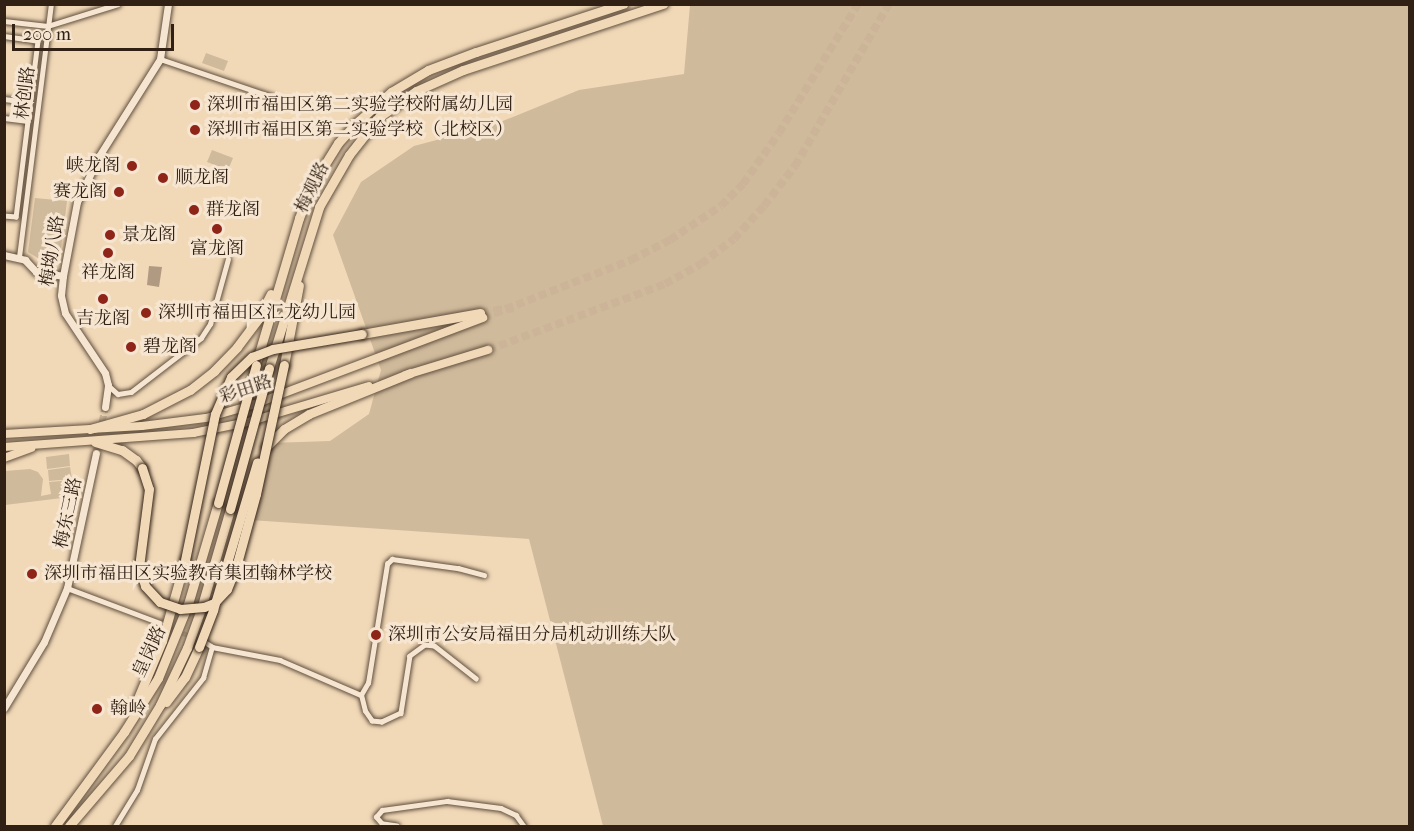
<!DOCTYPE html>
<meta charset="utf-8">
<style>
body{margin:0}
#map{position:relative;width:1414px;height:831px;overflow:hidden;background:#f1d9b8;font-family:"IM FELL French Canon","Noto Serif SC",serif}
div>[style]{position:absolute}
.green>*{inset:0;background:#d0ba9c}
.water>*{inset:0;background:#b09a81}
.street-tunnel>*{height:4.5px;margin-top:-2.25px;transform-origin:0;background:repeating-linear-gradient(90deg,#cbb497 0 4.5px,transparent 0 6.5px)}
.secondary-tunnel>*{height:7px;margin-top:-3.5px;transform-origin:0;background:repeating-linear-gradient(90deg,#cbb497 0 7px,transparent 0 10.5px)}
.primary-tunnel>*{height:8px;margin-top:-4px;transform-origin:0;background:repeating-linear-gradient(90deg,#cbb497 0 8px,transparent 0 12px)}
.highway-tunnel>*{height:9px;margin-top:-4.5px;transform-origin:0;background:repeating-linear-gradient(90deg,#cbb497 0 9px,transparent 0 13.5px)}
.roads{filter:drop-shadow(0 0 2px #614f3e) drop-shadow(0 0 2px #614f3e)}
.street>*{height:4.5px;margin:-2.25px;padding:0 2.25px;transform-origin:2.25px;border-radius:2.25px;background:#f6e6d1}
.secondary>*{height:7px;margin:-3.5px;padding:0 3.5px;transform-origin:3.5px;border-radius:3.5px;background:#f6e6d1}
.primary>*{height:8px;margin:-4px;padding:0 4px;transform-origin:4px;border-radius:4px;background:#f1d9b8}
.highway>*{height:9px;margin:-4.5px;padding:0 4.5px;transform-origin:4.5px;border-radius:4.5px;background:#f1d9b8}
.bridges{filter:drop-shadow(0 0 2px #312115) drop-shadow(0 0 2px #312115)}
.highway-bridge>*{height:9px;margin:-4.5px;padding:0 4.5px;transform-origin:4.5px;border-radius:4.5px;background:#f1d9b8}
.dots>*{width:16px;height:16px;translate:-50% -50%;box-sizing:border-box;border:3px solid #f6e6d1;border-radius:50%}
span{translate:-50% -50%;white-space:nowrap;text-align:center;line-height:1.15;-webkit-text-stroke:6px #f6e6d1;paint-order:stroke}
.street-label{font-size:18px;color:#312115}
.poi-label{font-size:18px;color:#312115}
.left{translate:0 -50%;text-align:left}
.right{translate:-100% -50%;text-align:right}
.frame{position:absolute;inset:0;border:6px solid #312115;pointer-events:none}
.scale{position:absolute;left:12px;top:24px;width:162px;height:27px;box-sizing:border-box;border:3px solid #312115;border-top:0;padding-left:8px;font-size:18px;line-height:21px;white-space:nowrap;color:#312115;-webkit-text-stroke:4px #f6e6d1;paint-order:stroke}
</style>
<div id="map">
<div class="green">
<div style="clip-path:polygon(690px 5px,1409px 5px,1409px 826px,603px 826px,529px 539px,249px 520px,270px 443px,330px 441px,369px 414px,381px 370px,333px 235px,361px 182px,414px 146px,493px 125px,579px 90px,684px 74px)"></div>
<div style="clip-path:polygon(206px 53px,228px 61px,224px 71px,202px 63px)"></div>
<div style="clip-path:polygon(212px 150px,233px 158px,228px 170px,207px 162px)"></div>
<div style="clip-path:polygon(35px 198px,67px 201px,59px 264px,46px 263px,28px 252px)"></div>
<div style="clip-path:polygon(69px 454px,70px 466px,47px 469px,46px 457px)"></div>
<div style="clip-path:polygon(70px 467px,72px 479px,49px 481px,48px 470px)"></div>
<div style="clip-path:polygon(30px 469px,38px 472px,43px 479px,41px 496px,51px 494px,49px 482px,72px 480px,73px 491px,69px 492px,70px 497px,5px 505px,5px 471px)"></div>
</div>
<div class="water">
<div style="clip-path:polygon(149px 266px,162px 267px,159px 287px,147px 285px)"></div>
</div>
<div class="street-tunnel">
<div style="left:165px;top:625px;width:40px;rotate:23.4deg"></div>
</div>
<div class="secondary-tunnel">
<div style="left:96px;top:453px;width:47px;rotate:-78.9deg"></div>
</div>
<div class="primary-tunnel">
<div style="left:483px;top:318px;width:159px;rotate:-21.4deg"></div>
<div style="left:631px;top:260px;width:44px;rotate:-27.1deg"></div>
<div style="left:670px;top:240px;width:61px;rotate:-33.7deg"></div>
<div style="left:721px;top:206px;width:31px;rotate:-45deg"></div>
<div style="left:743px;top:184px;width:62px;rotate:-54.8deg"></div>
<div style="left:779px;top:133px;width:151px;rotate:-58.5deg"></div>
<div style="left:488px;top:350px;width:189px;rotate:-20.4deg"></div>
<div style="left:665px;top:284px;width:41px;rotate:-29.1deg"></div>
<div style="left:701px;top:264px;width:41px;rotate:-37.1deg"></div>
<div style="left:734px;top:239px;width:45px;rotate:-47.7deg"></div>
<div style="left:764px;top:206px;width:51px;rotate:-52.2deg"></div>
<div style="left:795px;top:166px;width:187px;rotate:-59.9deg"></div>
</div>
<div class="highway-tunnel">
<div style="left:480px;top:313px;width:34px;rotate:-10deg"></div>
</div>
<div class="roads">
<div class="street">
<div style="left:4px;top:21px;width:44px;rotate:6.5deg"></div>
<div style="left:48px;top:26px;width:73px;rotate:-17.4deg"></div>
<div style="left:4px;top:36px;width:34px;rotate:8deg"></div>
<div style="left:38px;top:41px;width:177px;rotate:97.1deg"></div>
<div style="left:16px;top:217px;width:12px;rotate:-175deg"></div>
<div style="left:160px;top:59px;width:121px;rotate:18.7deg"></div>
<div style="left:4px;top:99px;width:26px;rotate:7deg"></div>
<div style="left:4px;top:118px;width:24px;rotate:7deg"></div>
<div style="left:19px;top:257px;width:255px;rotate:-82.8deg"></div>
<div style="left:109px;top:386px;width:12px;rotate:42deg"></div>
<div style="left:118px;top:394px;width:13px;rotate:-9deg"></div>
<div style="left:131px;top:392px;width:88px;rotate:-37.6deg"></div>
<div style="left:201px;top:338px;width:17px;rotate:-57deg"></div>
<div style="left:210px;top:324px;width:67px;rotate:-74.5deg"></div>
<div style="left:67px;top:588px;width:99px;rotate:20.6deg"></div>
<div style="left:212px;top:647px;width:69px;rotate:10.8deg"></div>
<div style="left:280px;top:660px;width:88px;rotate:23.4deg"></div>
<div style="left:476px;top:679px;width:53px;rotate:-141.8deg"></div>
<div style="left:434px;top:646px;width:9px;rotate:-174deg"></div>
<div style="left:425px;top:645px;width:19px;rotate:144deg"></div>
<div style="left:410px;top:656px;width:58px;rotate:99deg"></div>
<div style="left:401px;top:713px;width:21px;rotate:155deg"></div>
<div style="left:382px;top:722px;width:10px;rotate:-174deg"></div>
<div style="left:372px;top:721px;width:12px;rotate:-125deg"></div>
<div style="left:365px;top:711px;width:16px;rotate:-104deg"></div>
<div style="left:361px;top:695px;width:14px;rotate:-60deg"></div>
<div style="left:368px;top:683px;width:121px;rotate:-80.9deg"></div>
<div style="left:387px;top:564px;width:7px;rotate:-45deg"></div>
<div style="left:392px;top:559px;width:67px;rotate:7.8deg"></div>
<div style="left:458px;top:568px;width:27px;rotate:15deg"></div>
<div style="left:115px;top:826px;width:42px;rotate:-58.6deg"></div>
<div style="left:137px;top:790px;width:54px;rotate:-70.6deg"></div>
<div style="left:155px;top:739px;width:78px;rotate:-51.8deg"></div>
<div style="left:203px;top:678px;width:32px;rotate:-74deg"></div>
<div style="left:212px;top:647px;width:9px;rotate:-148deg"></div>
<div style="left:397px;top:826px;width:15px;rotate:-172deg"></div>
<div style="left:382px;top:824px;width:9px;rotate:-131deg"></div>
<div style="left:376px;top:817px;width:9px;rotate:-49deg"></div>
<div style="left:382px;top:810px;width:66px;rotate:-7.9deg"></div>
<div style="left:447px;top:801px;width:54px;rotate:7.4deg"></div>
<div style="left:501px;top:808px;width:17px;rotate:25deg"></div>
<div style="left:516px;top:815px;width:14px;rotate:54deg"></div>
</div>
<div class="secondary">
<div style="left:4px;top:255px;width:22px;rotate:13deg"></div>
<div style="left:25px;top:260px;width:16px;rotate:47deg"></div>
<div style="left:36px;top:272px;width:27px;rotate:8deg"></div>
<div style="left:105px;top:407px;width:22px;rotate:-82deg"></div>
<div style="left:108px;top:385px;width:12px;rotate:-104deg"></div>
<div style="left:105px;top:373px;width:72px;rotate:-123.7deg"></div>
<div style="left:65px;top:313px;width:18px;rotate:-103deg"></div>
<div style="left:61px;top:295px;width:19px;rotate:-84deg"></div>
<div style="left:63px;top:276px;width:75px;rotate:-79.3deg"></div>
<div style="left:77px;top:202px;width:51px;rotate:-64.4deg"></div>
<div style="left:99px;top:156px;width:115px;rotate:-57.8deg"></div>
<div style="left:160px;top:59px;width:56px;rotate:-81.7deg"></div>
<div style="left:4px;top:708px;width:77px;rotate:-58.8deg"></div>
<div style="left:44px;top:642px;width:59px;rotate:-66.9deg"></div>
<div style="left:67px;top:588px;width:138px;rotate:-77.9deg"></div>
</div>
<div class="primary">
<div style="left:406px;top:375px;width:86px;rotate:-17deg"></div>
<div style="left:4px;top:434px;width:138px;rotate:-3.3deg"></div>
<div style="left:142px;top:426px;width:64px;rotate:-7.1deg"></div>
<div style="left:206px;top:418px;width:51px;rotate:-15.9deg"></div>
<div style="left:255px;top:404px;width:244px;rotate:-20.7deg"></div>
<div style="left:4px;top:447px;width:190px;rotate:-4.2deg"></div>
<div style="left:193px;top:433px;width:56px;rotate:-11.3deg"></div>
<div style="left:248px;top:422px;width:126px;rotate:-16.6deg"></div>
<div style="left:4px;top:458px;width:29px;rotate:-20deg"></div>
</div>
<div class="highway">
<div style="left:362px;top:334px;width:120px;rotate:-10.1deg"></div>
<div style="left:257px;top:360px;width:148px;rotate:-73.5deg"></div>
<div style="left:299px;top:218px;width:35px;rotate:-68deg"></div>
<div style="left:312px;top:185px;width:49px;rotate:-58.2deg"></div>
<div style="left:338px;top:143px;width:24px;rotate:-48deg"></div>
<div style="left:354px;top:125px;width:50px;rotate:-41.7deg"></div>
<div style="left:391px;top:92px;width:43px;rotate:-30.7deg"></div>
<div style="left:428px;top:70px;width:51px;rotate:-20.6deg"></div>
<div style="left:476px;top:52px;width:155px;rotate:-18.1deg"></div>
<div style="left:284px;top:365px;width:81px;rotate:-79.4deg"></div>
<div style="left:269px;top:368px;width:169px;rotate:-72.7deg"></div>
<div style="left:319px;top:207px;width:60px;rotate:-60deg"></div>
<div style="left:349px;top:155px;width:48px;rotate:-51.7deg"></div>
<div style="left:379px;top:117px;width:45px;rotate:-35.1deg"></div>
<div style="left:416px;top:91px;width:51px;rotate:-24.1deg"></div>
<div style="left:463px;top:70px;width:211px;rotate:-18.3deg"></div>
<div style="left:90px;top:429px;width:55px;rotate:-15.8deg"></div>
<div style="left:143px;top:414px;width:53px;rotate:-27.1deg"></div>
<div style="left:190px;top:390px;width:31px;rotate:-38deg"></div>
<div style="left:214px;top:371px;width:33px;rotate:-46deg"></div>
<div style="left:237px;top:347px;width:35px;rotate:-53deg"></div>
<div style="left:258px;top:319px;width:28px;rotate:-63deg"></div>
<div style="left:95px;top:442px;width:28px;rotate:17deg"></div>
<div style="left:122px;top:450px;width:17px;rotate:36deg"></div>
<div style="left:136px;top:460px;width:10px;rotate:53deg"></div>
<div style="left:266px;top:447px;width:25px;rotate:-45deg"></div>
<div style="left:284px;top:429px;width:29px;rotate:-31deg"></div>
<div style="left:309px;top:414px;width:109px;rotate:-22.1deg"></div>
<div style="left:166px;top:702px;width:31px;rotate:-53deg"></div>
<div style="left:185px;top:677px;width:33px;rotate:-65deg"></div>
<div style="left:133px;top:710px;width:75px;rotate:-67.2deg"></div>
<div style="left:162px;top:641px;width:84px;rotate:-74.1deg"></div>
<div style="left:55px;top:826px;width:117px;rotate:-53.7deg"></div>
<div style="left:124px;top:732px;width:64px;rotate:-57.8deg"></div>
<div style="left:158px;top:678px;width:80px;rotate:-67.9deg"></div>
<div style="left:188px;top:604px;width:105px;rotate:-73.5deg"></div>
<div style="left:69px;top:826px;width:92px;rotate:-49.4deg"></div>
<div style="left:129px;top:756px;width:60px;rotate:-58.7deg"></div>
<div style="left:160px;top:705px;width:63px;rotate:-64.7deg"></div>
<div style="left:187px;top:648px;width:41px;rotate:-70.3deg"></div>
<div style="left:201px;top:609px;width:104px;rotate:-73.8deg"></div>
</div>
</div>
<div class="bridges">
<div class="highway-bridge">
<div style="left:142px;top:468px;width:22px;rotate:72deg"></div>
<div style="left:149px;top:489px;width:79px;rotate:97.3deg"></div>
<div style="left:139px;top:567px;width:20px;rotate:72deg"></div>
<div style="left:145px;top:586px;width:22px;rotate:47deg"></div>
<div style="left:160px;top:602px;width:21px;rotate:19deg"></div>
<div style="left:180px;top:609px;width:24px;rotate:-5deg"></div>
<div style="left:204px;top:607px;width:11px;rotate:-22deg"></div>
<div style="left:214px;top:603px;width:19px;rotate:-47deg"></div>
<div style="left:227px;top:589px;width:24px;rotate:-68deg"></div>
<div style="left:236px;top:567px;width:76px;rotate:-74.7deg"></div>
<div style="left:256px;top:494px;width:132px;rotate:-77.8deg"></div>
<div style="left:218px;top:503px;width:143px;rotate:-74.6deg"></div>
<div style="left:230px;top:509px;width:146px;rotate:-74.5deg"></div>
<div style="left:185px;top:560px;width:149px;rotate:-78.4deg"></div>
<div style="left:215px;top:414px;width:40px;rotate:-66.6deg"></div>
<div style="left:231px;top:377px;width:29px;rotate:-44deg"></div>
<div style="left:252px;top:357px;width:22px;rotate:-21deg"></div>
<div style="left:273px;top:349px;width:90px;rotate:-9.6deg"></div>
<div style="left:199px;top:647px;width:40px;rotate:-69deg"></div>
<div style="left:213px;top:610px;width:154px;rotate:-73.4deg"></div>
</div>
</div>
<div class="dots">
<div style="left:195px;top:105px;background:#8f2418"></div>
<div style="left:195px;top:130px;background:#8f2418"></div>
<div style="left:132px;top:166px;background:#8f2418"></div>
<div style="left:163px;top:178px;background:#8f2418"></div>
<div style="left:119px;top:192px;background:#8f2418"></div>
<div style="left:194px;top:210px;background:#8f2418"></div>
<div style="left:217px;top:229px;background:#8f2418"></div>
<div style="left:110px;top:235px;background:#8f2418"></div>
<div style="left:108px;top:253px;background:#8f2418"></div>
<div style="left:103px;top:299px;background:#8f2418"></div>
<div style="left:146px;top:313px;background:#8f2418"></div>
<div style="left:131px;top:347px;background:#8f2418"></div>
<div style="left:32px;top:574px;background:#8f2418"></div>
<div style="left:376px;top:635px;background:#8f2418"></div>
<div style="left:97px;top:709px;background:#8f2418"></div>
</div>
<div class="street-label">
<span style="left:26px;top:93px;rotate:-83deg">林创路</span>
<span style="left:313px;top:188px;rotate:-64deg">梅观路</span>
<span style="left:53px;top:251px;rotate:-81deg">梅坳八路</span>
<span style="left:246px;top:390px;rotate:-18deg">彩田路</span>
<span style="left:69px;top:513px;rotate:-78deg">梅东三路</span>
<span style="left:150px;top:652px;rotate:-65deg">皇岗路</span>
</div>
<div class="poi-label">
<span class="left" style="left:207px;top:105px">深圳市福田区第二实验学校附属幼儿园</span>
<span class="left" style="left:207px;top:130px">深圳市福田区第二实验学校（北校区）</span>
<span class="right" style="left:120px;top:166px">峡龙阁</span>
<span class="left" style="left:175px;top:178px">顺龙阁</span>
<span class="right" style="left:107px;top:192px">赛龙阁</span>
<span class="left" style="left:206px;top:210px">群龙阁</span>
<span class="left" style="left:122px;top:235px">景龙阁</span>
<span style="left:217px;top:249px">富龙阁</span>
<span style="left:108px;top:273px">祥龙阁</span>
<span class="left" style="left:158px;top:313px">深圳市福田区汇龙幼儿园</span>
<span style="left:103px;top:319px">吉龙阁</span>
<span class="left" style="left:143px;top:347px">碧龙阁</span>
<span class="left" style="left:44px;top:574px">深圳市福田区实验教育集团翰林学校</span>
<span class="left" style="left:388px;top:635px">深圳市公安局福田分局机动训练大队</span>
<span class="left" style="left:110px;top:709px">翰岭</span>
</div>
<div class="frame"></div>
<div class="scale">200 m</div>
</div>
